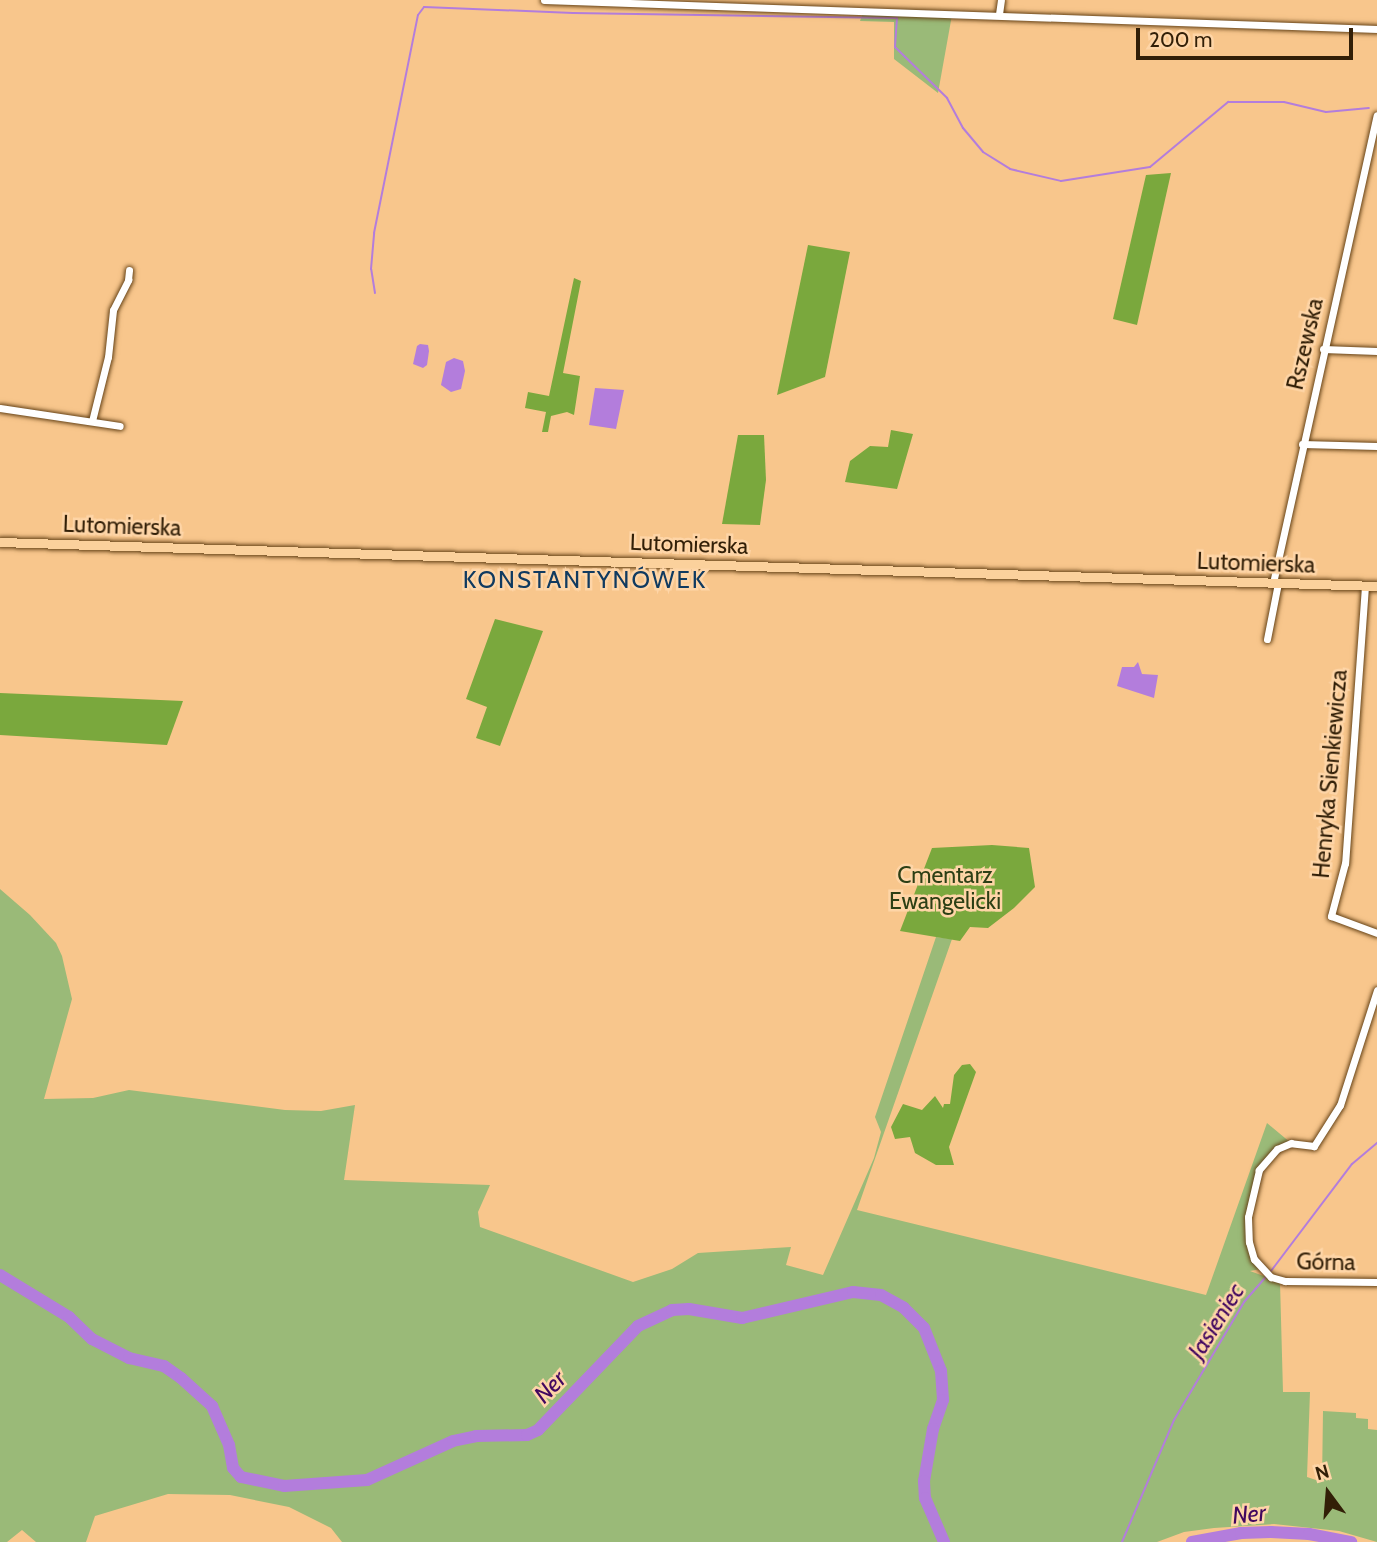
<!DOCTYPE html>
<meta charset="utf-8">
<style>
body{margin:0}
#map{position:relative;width:1377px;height:1542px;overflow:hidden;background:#f8c68c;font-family:Cabin,sans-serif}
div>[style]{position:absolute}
.green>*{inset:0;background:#9aba78}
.forest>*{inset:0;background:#7aa83d}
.water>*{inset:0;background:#b37ddc}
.stream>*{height:2px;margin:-1px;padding:0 1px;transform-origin:1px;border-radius:1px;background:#b37ddc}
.river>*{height:12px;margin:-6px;padding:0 6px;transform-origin:6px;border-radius:6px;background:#b37ddc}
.roads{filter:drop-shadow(0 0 2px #664317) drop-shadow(0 0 2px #664317)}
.minor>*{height:7px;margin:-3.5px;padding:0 3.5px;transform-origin:3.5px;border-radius:3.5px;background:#fff}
.major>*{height:9px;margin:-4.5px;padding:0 4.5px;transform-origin:4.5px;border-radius:4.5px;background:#fbd19c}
span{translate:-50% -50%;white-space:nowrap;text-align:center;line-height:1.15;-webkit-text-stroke:5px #fed5a7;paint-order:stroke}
.street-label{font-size:23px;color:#321f07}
.park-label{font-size:23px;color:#2c3f15}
.neighbourhood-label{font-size:24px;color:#103a60;letter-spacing:2px}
.water-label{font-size:24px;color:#41075f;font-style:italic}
.north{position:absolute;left:1293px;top:1458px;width:70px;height:70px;-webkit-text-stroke:5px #fed5a7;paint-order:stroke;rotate:344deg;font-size:19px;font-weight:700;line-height:28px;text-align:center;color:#321f07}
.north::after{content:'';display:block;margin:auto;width:24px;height:32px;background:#321f07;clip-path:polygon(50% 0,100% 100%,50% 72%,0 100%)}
.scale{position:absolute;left:1136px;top:28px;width:217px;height:32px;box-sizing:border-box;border:4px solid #321f07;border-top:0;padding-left:9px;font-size:21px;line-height:24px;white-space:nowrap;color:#321f07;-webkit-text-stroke:5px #fed5a7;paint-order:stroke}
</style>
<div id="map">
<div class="green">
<div style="clip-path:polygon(863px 13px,952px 15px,938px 93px,894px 59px,894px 22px,860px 21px)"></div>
<div style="clip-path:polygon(0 889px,30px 915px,56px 943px,62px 956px,72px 999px,44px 1099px,93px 1098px,129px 1090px,285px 1110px,321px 1111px,355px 1105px,344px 1180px,490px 1185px,478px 1212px,480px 1227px,633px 1282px,672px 1269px,698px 1253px,791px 1247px,786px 1265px,823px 1275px,874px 1158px,881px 1132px,875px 1117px,936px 937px,952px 939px,857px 1210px,1206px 1295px,1267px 1123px,1291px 1143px,1277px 1149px,1259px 1170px,1248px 1217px,1249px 1242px,1261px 1269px,1250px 1271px,1280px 1282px,1283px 1392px,1310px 1392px,1307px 1477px,1322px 1482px,1323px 1411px,1356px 1413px,1356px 1418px,1368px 1419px,1368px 1429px,1377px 1430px,1377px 1542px,1339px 1531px,1274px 1524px,1214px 1528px,1184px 1532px,1157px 1542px,342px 1542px,331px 1528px,289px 1507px,230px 1495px,168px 1494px,95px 1516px,86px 1542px,36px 1542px,22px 1530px,7px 1542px,0 1542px)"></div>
</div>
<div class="forest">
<div style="clip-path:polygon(1171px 173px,1137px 325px,1113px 319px,1146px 175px)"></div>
<div style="clip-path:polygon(808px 245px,850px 252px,825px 377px,777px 395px)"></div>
<div style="clip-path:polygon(574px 278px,581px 281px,563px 373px,580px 376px,574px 415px,567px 412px,551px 416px,548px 432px,542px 432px,546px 412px,525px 408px,528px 392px,549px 396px)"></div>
<div style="clip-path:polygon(891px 430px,913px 434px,897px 489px,845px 482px,850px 461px,870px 446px,888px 447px)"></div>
<div style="clip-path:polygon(738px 435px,764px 435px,766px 480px,760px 525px,722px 524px)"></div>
<div style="clip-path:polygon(495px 619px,543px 631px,500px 746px,476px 738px,487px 707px,466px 699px)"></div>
<div style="clip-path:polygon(0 693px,183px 701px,167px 745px,0 735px)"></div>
<div style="clip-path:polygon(992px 845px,1029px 848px,1035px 887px,1014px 908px,988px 928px,970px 927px,960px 941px,900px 931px,932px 848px)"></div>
<div style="clip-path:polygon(970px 1064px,976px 1072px,949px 1147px,954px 1165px,936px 1165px,915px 1153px,910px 1137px,895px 1139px,891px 1127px,903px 1104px,922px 1110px,935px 1096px,943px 1108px,944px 1104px,950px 1104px,954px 1075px,962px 1065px)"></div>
</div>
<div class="water">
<div style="clip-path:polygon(420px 344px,428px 345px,429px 351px,427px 365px,423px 368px,413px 364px,417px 346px)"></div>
<div style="clip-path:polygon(454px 358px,463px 361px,465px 371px,461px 389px,451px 392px,441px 385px,446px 362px)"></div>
<div style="clip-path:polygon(595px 388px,624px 390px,616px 429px,589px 425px)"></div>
<div style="clip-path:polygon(1138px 662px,1142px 674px,1158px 675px,1154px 698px,1117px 686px,1122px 667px,1134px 667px)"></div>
</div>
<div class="stream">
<div style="left:375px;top:293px;width:24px;rotate:-99deg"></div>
<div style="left:371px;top:269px;width:36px;rotate:-85deg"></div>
<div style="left:374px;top:233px;width:222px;rotate:-78.6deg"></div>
<div style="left:418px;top:15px;width:10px;rotate:-53deg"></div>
<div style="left:424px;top:7px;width:149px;rotate:2.3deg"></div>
<div style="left:573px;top:13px;width:324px;rotate:0.9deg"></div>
<div style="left:897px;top:18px;width:29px;rotate:94deg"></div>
<div style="left:895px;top:47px;width:73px;rotate:44.4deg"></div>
<div style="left:947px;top:98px;width:34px;rotate:62deg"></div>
<div style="left:963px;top:128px;width:31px;rotate:50deg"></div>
<div style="left:983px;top:152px;width:32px;rotate:32deg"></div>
<div style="left:1010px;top:169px;width:52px;rotate:13.2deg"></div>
<div style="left:1061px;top:181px;width:90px;rotate:-8.9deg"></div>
<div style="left:1150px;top:167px;width:102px;rotate:-39.8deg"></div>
<div style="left:1228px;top:102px;width:56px"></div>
<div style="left:1284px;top:102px;width:43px;rotate:13.4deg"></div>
<div style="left:1326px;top:112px;width:43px;rotate:-5.3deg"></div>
<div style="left:1271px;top:1271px;width:134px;rotate:-52.9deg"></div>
<div style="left:1352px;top:1164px;width:33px;rotate:-40deg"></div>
<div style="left:1122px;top:1542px;width:133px;rotate:-66.9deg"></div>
<div style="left:1174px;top:1420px;width:137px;rotate:-59.3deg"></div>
<div style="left:1244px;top:1302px;width:35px;rotate:-49deg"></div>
</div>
<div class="river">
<div style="left:0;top:1275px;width:81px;rotate:31.3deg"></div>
<div style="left:69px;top:1317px;width:32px;rotate:44deg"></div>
<div style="left:92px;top:1339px;width:42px;rotate:27.2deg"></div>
<div style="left:129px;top:1358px;width:36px;rotate:13deg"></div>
<div style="left:164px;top:1366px;width:21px;rotate:35deg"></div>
<div style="left:181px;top:1378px;width:42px;rotate:42.1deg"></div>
<div style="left:212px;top:1406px;width:43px;rotate:66.4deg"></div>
<div style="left:229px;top:1445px;width:23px;rotate:80deg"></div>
<div style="left:233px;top:1468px;width:12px;rotate:48deg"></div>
<div style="left:241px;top:1477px;width:44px;rotate:11.8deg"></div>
<div style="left:284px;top:1486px;width:83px;rotate:-4.1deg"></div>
<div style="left:367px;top:1480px;width:94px;rotate:-24.4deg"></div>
<div style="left:453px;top:1441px;width:24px;rotate:-12deg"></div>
<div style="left:476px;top:1436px;width:51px;rotate:-1.1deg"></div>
<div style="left:527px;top:1435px;width:12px;rotate:-24deg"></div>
<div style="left:538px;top:1430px;width:144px;rotate:-46.1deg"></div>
<div style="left:638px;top:1326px;width:38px;rotate:-25deg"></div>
<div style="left:672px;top:1310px;width:17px;rotate:-3deg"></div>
<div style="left:689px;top:1309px;width:54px;rotate:9.6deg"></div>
<div style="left:742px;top:1318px;width:114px;rotate:-13.2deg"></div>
<div style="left:853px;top:1292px;width:28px;rotate:6deg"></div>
<div style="left:881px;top:1295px;width:26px;rotate:29deg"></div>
<div style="left:904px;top:1308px;width:28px;rotate:45deg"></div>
<div style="left:924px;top:1328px;width:46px;rotate:68.4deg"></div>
<div style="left:941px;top:1371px;width:29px;rotate:86deg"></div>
<div style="left:943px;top:1400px;width:31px;rotate:109deg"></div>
<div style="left:933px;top:1429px;width:53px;rotate:99.8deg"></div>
<div style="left:924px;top:1481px;width:17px;rotate:87deg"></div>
<div style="left:925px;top:1498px;width:48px;rotate:66.6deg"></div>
<div style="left:1192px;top:1542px;width:50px;rotate:-10.4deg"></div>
<div style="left:1241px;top:1533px;width:30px;rotate:-2deg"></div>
<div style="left:1271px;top:1532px;width:38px;rotate:3deg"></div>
<div style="left:1309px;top:1534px;width:43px;rotate:10.8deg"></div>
</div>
<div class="roads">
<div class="minor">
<div style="left:544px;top:0;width:834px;rotate:1.99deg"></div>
<div style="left:999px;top:14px;width:14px;rotate:-82deg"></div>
<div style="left:1323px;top:349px;width:54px;rotate:2.1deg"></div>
<div style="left:0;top:408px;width:121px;rotate:8.5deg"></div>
<div style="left:92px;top:421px;width:66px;rotate:-76deg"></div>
<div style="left:108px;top:357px;width:47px;rotate:-83.9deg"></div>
<div style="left:113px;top:310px;width:34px;rotate:-63deg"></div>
<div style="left:128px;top:280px;width:10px;rotate:-84deg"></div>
<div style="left:1302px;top:444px;width:75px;rotate:1.5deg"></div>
<div style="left:1273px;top:583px;width:479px;rotate:-77.5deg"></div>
<div style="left:1365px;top:586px;width:278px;rotate:94.1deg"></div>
<div style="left:1345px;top:863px;width:55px;rotate:104.8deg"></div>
<div style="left:1331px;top:916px;width:49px;rotate:20.3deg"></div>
<div style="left:1267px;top:639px;width:57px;rotate:-78.9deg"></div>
<div style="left:1377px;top:990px;width:121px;rotate:107.8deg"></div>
<div style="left:1340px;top:1105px;width:49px;rotate:122.4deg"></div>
<div style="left:1314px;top:1146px;width:23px;rotate:-173deg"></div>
<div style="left:1291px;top:1143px;width:15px;rotate:157deg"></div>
<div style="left:1277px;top:1149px;width:28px;rotate:131deg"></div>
<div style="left:1259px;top:1170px;width:48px;rotate:103.2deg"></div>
<div style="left:1248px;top:1217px;width:25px;rotate:88deg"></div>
<div style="left:1249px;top:1242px;width:18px;rotate:74deg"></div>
<div style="left:1254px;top:1259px;width:25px;rotate:47deg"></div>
<div style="left:1271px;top:1277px;width:15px;rotate:16deg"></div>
<div style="left:1285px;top:1281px;width:92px;rotate:0.6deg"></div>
</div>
<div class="major">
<div style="left:0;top:542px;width:1378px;rotate:1.83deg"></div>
</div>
</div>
<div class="street-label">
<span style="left:1305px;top:344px;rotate:-77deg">Rszewska</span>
<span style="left:122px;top:526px;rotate:2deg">Lutomierska</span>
<span style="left:689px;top:544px;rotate:2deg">Lutomierska</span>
<span style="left:1256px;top:563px;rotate:2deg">Lutomierska</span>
<span style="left:1330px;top:774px;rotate:-85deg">Henryka Sienkiewicza</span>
<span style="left:1326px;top:1262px;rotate:1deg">Górna</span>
</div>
<div class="park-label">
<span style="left:945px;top:888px">Cmentarz<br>Ewangelicki</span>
</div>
<div class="neighbourhood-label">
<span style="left:585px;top:580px">KONSTANTYNÓWEK</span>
</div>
<div class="water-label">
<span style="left:1216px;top:1321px;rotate:-58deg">Jasieniec</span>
<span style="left:550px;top:1387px;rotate:-46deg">Ner</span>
<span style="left:1249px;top:1514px;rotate:-5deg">Ner</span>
</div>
<div class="north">N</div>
<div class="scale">200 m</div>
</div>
